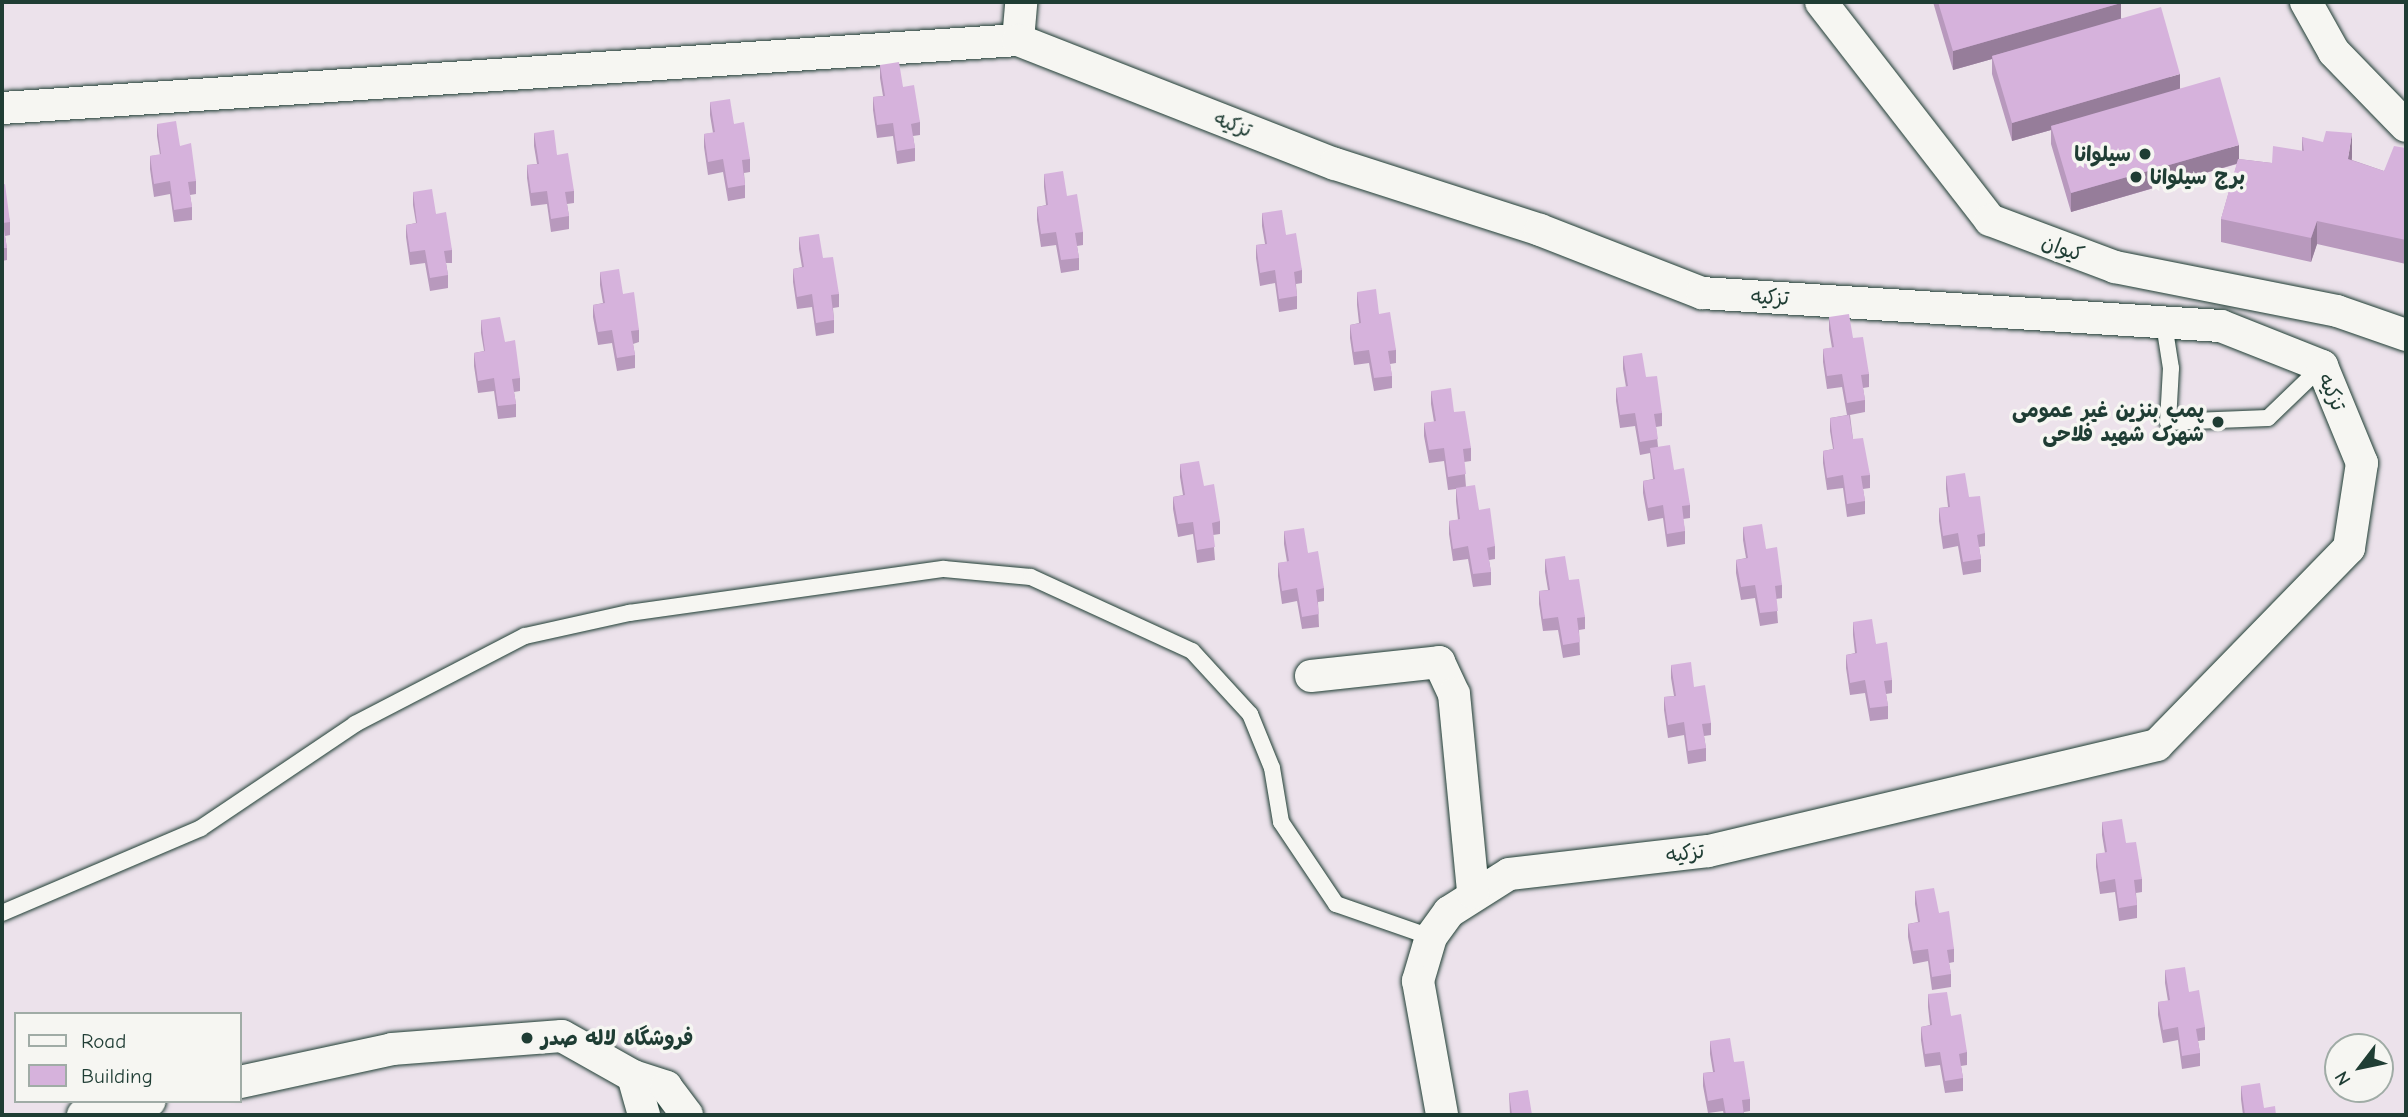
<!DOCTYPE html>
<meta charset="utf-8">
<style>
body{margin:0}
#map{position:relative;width:2408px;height:1117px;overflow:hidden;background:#ece2eb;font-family:"Comic Neue","Playpen Sans Arabic",sans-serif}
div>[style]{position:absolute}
.roads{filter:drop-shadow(0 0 2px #1f3d34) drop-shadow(0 0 2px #1f3d34)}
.service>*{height:16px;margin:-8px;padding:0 8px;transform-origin:8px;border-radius:8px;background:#f6f6f2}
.minor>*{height:32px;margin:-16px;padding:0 16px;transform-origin:16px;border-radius:16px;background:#f6f6f2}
.wall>*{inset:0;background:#b899bd}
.shaded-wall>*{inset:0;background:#967d9a}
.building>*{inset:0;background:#d6b2dc}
.dots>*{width:19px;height:19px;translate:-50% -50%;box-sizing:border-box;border:4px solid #f6f6f2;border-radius:50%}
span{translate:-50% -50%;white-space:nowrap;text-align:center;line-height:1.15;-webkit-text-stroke:7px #f6f6f2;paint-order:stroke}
.street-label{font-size:21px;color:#1f3d34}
.poi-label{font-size:21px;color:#1f3d34;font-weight:700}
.right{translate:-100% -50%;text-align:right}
.left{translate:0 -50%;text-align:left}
.frame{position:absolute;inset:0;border:4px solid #1f3d34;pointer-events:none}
.legend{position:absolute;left:14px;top:1012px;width:228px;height:91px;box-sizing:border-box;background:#f6f6f2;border:2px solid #a0aca6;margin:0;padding:9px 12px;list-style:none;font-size:21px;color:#1f3d34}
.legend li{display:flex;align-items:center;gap:14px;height:35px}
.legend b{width:35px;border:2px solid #a0aca6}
.north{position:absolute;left:2324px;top:1033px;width:70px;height:70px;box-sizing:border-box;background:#f6f6f2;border:2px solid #a0aca6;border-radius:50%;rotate:238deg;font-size:19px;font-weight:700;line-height:28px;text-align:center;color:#1f3d34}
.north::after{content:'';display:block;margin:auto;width:24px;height:32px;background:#1f3d34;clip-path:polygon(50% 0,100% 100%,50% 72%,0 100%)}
</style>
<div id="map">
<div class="roads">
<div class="service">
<div style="left:2164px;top:324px;width:45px;rotate:81deg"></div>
<div style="left:2171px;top:368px;width:54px;rotate:93.2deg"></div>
<div style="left:2168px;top:422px;width:100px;rotate:-2.3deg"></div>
<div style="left:2268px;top:418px;width:75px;rotate:-43.9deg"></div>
<div style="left:2px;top:913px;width:216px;rotate:-23.1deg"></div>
<div style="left:201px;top:828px;width:186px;rotate:-34deg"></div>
<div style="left:355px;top:724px;width:191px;rotate:-27.4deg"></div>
<div style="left:525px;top:636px;width:107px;rotate:-12.5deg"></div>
<div style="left:629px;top:613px;width:318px;rotate:-8deg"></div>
<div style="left:944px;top:569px;width:87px;rotate:5.3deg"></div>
<div style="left:1031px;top:577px;width:177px;rotate:24.7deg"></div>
<div style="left:1192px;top:651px;width:86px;rotate:47.4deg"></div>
<div style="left:1250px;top:714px;width:58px;rotate:67.8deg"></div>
<div style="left:1272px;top:768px;width:55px;rotate:80.5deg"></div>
<div style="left:1281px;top:822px;width:99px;rotate:56.1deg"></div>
<div style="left:1336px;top:904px;width:101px;rotate:19.2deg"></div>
</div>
<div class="minor">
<div style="left:1821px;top:2px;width:276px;rotate:52.2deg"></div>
<div style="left:1990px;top:220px;width:134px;rotate:20.6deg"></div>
<div style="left:2115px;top:267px;width:226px;rotate:11.2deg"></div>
<div style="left:2337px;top:311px;width:73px;rotate:19.2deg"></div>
<div style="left:2306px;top:2px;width:57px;rotate:60.8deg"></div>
<div style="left:2334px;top:52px;width:103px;rotate:45.8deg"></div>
<div style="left:1018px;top:40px;width:38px;rotate:-85deg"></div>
<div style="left:2px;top:108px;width:1018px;rotate:-3.83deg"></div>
<div style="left:1018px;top:40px;width:340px;rotate:21.4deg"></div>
<div style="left:1335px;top:164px;width:215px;rotate:17.8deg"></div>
<div style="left:1540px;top:230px;width:174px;rotate:21.3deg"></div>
<div style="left:1702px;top:293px;width:520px;rotate:3.64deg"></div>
<div style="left:2221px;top:326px;width:109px;rotate:21.6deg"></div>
<div style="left:2322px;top:366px;width:105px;rotate:67.6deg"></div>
<div style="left:2362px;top:463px;width:86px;rotate:98.7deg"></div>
<div style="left:2349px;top:548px;width:275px;rotate:134.3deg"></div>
<div style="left:2157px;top:745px;width:461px;rotate:166.7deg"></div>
<div style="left:1708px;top:851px;width:200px;rotate:173.4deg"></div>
<div style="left:1509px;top:874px;width:71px;rotate:147.7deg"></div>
<div style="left:1449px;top:912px;width:31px;rotate:126deg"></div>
<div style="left:1431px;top:937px;width:46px;rotate:106.5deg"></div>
<div style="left:1418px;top:981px;width:136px;rotate:79.8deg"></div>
<div style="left:1311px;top:676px;width:129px;rotate:-6.2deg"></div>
<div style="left:1439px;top:662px;width:35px;rotate:65deg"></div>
<div style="left:1454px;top:694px;width:200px;rotate:84.5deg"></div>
<div style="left:633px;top:1076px;width:41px;rotate:74.2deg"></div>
<div style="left:240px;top:1082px;width:156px;rotate:-12.2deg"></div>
<div style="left:392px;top:1049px;width:170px;rotate:-4.4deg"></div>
<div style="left:562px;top:1036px;width:81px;rotate:29.4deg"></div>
<div style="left:633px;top:1076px;width:35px;rotate:18deg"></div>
<div style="left:666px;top:1087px;width:35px;rotate:53deg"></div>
<div style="left:83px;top:1115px;width:68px;rotate:-11.8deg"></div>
</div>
</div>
<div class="wall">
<div style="clip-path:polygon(1933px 2px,2121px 2px,2121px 18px,2239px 159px,2272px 163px,2302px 151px,2302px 137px,2352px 157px,2352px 160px,2384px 171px,2406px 148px,2406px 264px,2317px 244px,2311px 262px,2221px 242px,2221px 219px,2237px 164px,2071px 212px,2051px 144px,2051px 130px,2012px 141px,1992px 74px,1992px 59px,1953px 70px)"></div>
<div style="clip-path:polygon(880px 65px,903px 87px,920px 122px,920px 135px,913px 136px,915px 148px,915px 161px,897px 164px,893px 136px,877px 138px,873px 110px,873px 97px,883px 96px,880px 78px)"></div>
<div style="clip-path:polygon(710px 102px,734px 124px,750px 159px,750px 172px,744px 173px,745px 185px,745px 198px,728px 201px,723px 172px,708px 175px,704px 147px,704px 134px,713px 133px,710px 115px)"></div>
<div style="clip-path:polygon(157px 124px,180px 146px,196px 181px,196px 194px,190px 195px,192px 207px,192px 220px,174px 222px,170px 194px,154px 197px,150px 169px,150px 156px,160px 155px,157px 136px)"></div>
<div style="clip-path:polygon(534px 133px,557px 155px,574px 191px,574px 203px,567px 204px,569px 216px,569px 229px,551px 232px,547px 204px,531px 206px,527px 178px,527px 165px,537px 164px,534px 146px)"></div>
<div style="clip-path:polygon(1044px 174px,1083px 232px,1083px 245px,1077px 246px,1079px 258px,1079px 270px,1061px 273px,1056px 245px,1041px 247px,1037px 220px,1037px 207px,1046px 205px,1044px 187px)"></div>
<div style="clip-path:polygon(2px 185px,10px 222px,10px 235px,5px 236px,7px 248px,7px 260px,2px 261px)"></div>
<div style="clip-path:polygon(413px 192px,436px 214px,452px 250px,452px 263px,446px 263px,448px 275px,448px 288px,430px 291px,425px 263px,410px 265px,406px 237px,406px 225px,416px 223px,413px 205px)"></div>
<div style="clip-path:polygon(1262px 213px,1286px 235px,1302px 270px,1302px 283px,1296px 284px,1297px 296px,1297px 309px,1279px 312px,1275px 283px,1260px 286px,1256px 258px,1256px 245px,1265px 244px,1262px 226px)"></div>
<div style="clip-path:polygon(799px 237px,823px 258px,839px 294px,839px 307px,833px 308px,834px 320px,834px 333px,816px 336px,812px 307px,797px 309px,793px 282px,793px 269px,802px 267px,799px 249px)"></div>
<div style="clip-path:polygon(600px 272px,623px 294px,639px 330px,639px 342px,633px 344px,635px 355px,635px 368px,617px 371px,612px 343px,598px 345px,593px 317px,593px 305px,603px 303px,600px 285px)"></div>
<div style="clip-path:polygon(1357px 292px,1379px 314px,1396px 350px,1396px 363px,1390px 364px,1392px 376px,1392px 388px,1374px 391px,1369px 363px,1354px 365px,1350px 338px,1350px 325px,1359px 323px,1357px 305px)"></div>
<div style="clip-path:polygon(1829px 317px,1853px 338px,1869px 374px,1869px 387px,1863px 388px,1865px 400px,1865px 412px,1850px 415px,1853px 439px,1870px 475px,1870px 488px,1863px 489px,1865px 501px,1865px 514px,1847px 517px,1843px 488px,1827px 490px,1823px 463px,1823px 451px,1833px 449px,1830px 431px,1830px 418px,1847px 415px,1842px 387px,1827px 389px,1823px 362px,1823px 349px,1832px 348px,1829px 330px)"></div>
<div style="clip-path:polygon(481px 320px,505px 342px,520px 378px,520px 391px,514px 392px,516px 404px,516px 417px,498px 419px,494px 391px,478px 393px,474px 366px,474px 353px,484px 351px,481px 333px)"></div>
<div style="clip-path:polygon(1623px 356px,1646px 377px,1662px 413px,1662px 426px,1656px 427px,1658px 447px,1674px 470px,1690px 505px,1690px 518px,1683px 519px,1685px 531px,1685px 544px,1667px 547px,1663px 518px,1648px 521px,1643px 493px,1643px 481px,1653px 479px,1650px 453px,1640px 455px,1635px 426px,1620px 428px,1616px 401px,1616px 388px,1626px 387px,1623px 369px)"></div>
<div style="clip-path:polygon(1431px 391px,1454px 412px,1471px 448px,1471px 461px,1464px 462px,1466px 487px,1479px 510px,1495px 546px,1495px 559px,1489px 560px,1491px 572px,1491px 585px,1473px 587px,1468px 559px,1453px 561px,1449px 534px,1449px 521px,1458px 520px,1456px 501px,1456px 489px,1448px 490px,1444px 461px,1429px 463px,1424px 436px,1424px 423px,1434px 422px,1431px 404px)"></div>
<div style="clip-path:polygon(1180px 464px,1220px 521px,1220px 534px,1213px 535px,1215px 560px,1197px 563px,1193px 534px,1178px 537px,1173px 509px,1173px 497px,1183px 495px,1180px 477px)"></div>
<div style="clip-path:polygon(1946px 476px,1969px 497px,1985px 533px,1985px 546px,1979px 547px,1981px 559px,1981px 572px,1963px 575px,1958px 546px,1943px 549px,1939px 521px,1939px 508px,1948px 507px,1946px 489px)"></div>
<div style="clip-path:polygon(1743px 527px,1766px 549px,1782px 585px,1782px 598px,1776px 599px,1778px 623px,1760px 626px,1755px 598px,1741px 600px,1736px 573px,1736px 560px,1746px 558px,1743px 540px)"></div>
<div style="clip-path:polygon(1284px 531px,1308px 553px,1324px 588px,1324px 601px,1318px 602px,1319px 627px,1302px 629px,1297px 601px,1282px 604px,1278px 576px,1278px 563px,1287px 562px,1284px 544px)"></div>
<div style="clip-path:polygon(1545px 559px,1569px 580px,1585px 617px,1585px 629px,1579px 630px,1580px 655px,1563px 658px,1558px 630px,1543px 631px,1539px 604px,1539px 591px,1548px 590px,1545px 572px)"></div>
<div style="clip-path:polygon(1853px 622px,1876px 644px,1892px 680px,1892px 693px,1886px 694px,1888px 706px,1888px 719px,1870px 721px,1865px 693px,1850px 695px,1846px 668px,1846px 655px,1855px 653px,1853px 635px)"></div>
<div style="clip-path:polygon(1671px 665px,1711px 723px,1711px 735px,1704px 736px,1706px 748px,1706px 761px,1688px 764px,1684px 735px,1668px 738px,1664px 710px,1664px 697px,1674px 696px,1671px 678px)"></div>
<div style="clip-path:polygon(2102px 822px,2126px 843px,2142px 879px,2142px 892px,2136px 893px,2137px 905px,2137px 918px,2119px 921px,2115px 892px,2100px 894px,2096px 867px,2096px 854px,2105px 853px,2102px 835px)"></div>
<div style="clip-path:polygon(1915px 891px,1939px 913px,1954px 949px,1954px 962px,1949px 963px,1951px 974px,1951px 987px,1932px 990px,1928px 961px,1913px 964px,1908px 937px,1908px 924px,1918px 922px,1915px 904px)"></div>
<div style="clip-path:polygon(2165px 970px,2189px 992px,2205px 1027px,2205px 1040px,2198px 1041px,2200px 1053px,2200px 1066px,2182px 1069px,2178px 1040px,2163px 1043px,2158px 1015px,2158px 1002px,2168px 1001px,2165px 983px)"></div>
<div style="clip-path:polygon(1928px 994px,1951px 1016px,1967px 1052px,1967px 1065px,1961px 1066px,1963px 1078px,1963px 1091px,1945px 1093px,1940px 1065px,1925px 1067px,1921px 1040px,1921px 1027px,1930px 1025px,1928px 1007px)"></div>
<div style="clip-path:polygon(1710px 1041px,1734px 1062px,1750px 1099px,1750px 1111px,1744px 1112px,1744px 1115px,1724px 1115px,1723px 1111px,1708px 1113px,1703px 1086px,1703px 1073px,1713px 1072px,1710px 1054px)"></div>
<div style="clip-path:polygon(2241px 1086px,2264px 1108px,2276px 1115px,2243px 1115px,2241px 1099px)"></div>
<div style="clip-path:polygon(1509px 1093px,1532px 1115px,1543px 1115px,1510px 1115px)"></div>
</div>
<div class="shaded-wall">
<div style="clip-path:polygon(2121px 3px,2121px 21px,1992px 56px,1992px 59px,1953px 70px,1953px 51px)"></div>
<div style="clip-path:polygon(2180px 74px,2180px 92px,2051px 126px,2051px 130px,2012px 141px,2012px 123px)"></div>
<div style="clip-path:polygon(2352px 133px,2352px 157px,2348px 183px,2348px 159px)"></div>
<div style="clip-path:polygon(2239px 145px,2239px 163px,2071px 212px,2071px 193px)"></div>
<div style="clip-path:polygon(2317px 221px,2317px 244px,2311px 262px,2311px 238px)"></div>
</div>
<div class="building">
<div style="clip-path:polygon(1938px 2px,2121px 2px,2121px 3px,1953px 51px)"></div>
<div style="clip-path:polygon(2161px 7px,2180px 74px,2012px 123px,1992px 56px)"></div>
<div style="clip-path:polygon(899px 62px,903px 87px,914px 85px,920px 122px,911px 124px,915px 148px,897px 151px,893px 123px,877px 125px,873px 97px,885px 96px,880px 65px)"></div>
<div style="clip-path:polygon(2220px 77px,2239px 145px,2071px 193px,2051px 126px)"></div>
<div style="clip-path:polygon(730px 99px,734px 124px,744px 122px,750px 159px,742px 160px,745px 185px,728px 188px,723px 159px,708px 162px,704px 134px,715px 132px,710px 102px)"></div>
<div style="clip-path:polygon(176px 121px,180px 146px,191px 143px,196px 181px,188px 182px,192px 207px,174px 210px,170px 181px,154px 184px,150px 156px,161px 154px,157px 124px)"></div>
<div style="clip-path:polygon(554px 130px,557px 155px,568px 153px,574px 191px,565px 192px,569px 216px,551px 219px,547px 191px,531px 193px,527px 165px,539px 164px,534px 133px)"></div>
<div style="clip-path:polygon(2326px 131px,2352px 133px,2348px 159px,2384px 171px,2394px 146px,2406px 148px,2406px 240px,2317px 221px,2311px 238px,2221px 219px,2238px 159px,2272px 163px,2273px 146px,2304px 151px,2302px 137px,2323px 142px)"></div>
<div style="clip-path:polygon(1063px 171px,1067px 196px,1077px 194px,1083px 232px,1075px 233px,1079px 258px,1061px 260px,1056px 232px,1041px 234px,1037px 207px,1048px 205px,1044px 174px)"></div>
<div style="clip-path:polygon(5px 184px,10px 222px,3px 223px,7px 248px,2px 248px,2px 185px)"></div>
<div style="clip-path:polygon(432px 189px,436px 214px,446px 212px,452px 250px,444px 251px,448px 275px,430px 278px,425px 250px,410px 252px,406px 225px,417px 223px,413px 192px)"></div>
<div style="clip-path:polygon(1282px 210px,1286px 235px,1296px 233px,1302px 270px,1294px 272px,1297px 296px,1279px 299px,1275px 270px,1260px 273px,1256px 245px,1267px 244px,1262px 213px)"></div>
<div style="clip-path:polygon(819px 234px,823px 258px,833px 257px,839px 294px,831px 295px,834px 320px,816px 323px,812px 294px,797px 297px,793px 269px,804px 267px,799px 237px)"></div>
<div style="clip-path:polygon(619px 269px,623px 294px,634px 292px,639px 330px,631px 331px,635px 355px,617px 358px,612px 330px,598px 332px,593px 305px,605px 303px,600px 272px)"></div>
<div style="clip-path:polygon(1376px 289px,1379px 314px,1390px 312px,1396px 350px,1388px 351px,1392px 376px,1374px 378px,1369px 350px,1354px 352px,1350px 325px,1361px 323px,1357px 292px)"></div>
<div style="clip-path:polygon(1849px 314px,1853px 338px,1863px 337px,1869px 374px,1861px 375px,1865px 400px,1847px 403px,1842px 374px,1827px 376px,1823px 349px,1834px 347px,1829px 317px)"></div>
<div style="clip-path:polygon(500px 317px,505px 342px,515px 340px,520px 378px,512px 379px,516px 404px,498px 406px,494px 378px,478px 381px,474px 353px,485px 351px,481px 320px)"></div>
<div style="clip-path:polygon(1642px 353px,1646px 377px,1657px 376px,1662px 413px,1654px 414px,1658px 439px,1640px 442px,1635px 413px,1620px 415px,1616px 388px,1628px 386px,1623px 356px)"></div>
<div style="clip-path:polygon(1451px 388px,1454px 412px,1465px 411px,1471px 448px,1463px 449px,1466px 474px,1448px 477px,1444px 448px,1429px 450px,1424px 423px,1436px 421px,1431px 391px)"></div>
<div style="clip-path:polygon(1849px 415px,1853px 439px,1863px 438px,1870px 475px,1861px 476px,1865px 501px,1847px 504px,1843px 475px,1827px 478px,1823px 451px,1834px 449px,1830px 418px)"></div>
<div style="clip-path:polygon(1670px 445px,1674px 470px,1684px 468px,1690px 505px,1682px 506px,1685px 531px,1667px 534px,1663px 505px,1648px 508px,1643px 481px,1655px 479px,1650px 448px)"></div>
<div style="clip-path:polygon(1199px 461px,1204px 486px,1214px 484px,1220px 521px,1212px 523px,1215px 547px,1197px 550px,1193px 522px,1178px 524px,1173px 497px,1185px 495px,1180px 464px)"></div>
<div style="clip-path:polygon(1965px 473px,1969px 497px,1980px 496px,1985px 533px,1977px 535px,1981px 559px,1963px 562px,1958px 533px,1943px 536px,1939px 508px,1950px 507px,1946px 476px)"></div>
<div style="clip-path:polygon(1475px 485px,1479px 510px,1490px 508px,1495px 546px,1487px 548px,1491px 572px,1473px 574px,1468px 546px,1453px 549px,1449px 521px,1460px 519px,1456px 488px)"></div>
<div style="clip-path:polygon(1762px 524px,1766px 549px,1777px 547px,1782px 585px,1775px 586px,1778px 611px,1760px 613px,1755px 585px,1741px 587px,1736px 560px,1748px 558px,1743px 527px)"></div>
<div style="clip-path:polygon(1304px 528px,1308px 553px,1318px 551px,1324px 588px,1316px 590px,1319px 614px,1302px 617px,1297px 588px,1282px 591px,1278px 563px,1289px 561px,1284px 531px)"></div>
<div style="clip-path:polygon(1565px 556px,1569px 580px,1579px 579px,1585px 617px,1577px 618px,1580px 642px,1563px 645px,1558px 617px,1543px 619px,1539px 591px,1550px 590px,1545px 559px)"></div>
<div style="clip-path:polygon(1872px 619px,1876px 644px,1887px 642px,1892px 680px,1884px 681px,1888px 706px,1870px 708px,1865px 680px,1850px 683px,1846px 655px,1857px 653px,1853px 622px)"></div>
<div style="clip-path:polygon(1691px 662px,1694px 687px,1705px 685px,1711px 723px,1702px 724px,1706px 748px,1688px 751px,1684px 722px,1668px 725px,1664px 697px,1676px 696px,1671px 665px)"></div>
<div style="clip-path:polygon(2122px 819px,2126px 843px,2136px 842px,2142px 879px,2134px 880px,2137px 905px,2119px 908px,2115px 879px,2100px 882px,2096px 854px,2107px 852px,2102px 822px)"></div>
<div style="clip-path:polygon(1934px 888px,1939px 913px,1949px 911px,1954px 949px,1947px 950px,1951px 974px,1932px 977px,1928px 949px,1913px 951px,1908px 924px,1920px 922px,1915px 891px)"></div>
<div style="clip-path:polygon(2185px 967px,2189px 992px,2199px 990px,2205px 1027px,2196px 1029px,2200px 1053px,2182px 1056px,2178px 1027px,2163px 1030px,2158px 1002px,2170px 1000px,2165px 970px)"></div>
<div style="clip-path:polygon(1947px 992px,1951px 1016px,1961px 1014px,1967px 1052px,1959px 1054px,1963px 1078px,1945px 1081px,1940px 1052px,1925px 1054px,1921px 1027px,1932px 1025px,1928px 994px)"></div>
<div style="clip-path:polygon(1730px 1038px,1734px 1062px,1744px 1061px,1750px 1099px,1742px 1100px,1744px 1115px,1726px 1115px,1723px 1098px,1708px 1101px,1703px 1073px,1715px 1072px,1710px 1041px)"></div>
<div style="clip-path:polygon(2260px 1083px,2264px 1108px,2275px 1106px,2276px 1115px,2245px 1115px,2241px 1086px)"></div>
<div style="clip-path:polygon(1528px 1090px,1532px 1115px,1542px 1113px,1543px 1115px,1512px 1115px,1509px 1093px)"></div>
</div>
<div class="dots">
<div style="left:2145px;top:154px;background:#1f3d34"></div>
<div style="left:2136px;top:177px;background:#1f3d34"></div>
<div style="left:2218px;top:422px;background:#1f3d34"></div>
<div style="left:527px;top:1038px;background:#1f3d34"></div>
</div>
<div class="street-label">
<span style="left:1233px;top:124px;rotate:21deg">تزکیه</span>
<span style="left:2063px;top:248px;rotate:20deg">کیوان</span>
<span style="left:1770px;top:297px;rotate:3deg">تزکیه</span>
<span style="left:2332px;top:392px;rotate:66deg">تزکیه</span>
<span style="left:1685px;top:853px;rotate:-7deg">تزکیه</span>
</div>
<div class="poi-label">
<span class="right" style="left:2131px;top:154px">سیلوانا</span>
<span class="left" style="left:2150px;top:177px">برج سیلوانا</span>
<span class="right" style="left:2204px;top:422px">پمپ بنزین غیر عمومی<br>شهرک شهید فلاحی</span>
<span class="left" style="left:541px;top:1038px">فروشگاه لاله صدر</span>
</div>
<div class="frame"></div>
<ul class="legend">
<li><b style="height:9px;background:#f6f6f2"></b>Road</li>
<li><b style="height:19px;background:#d6b2dc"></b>Building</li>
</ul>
<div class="north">N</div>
</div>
